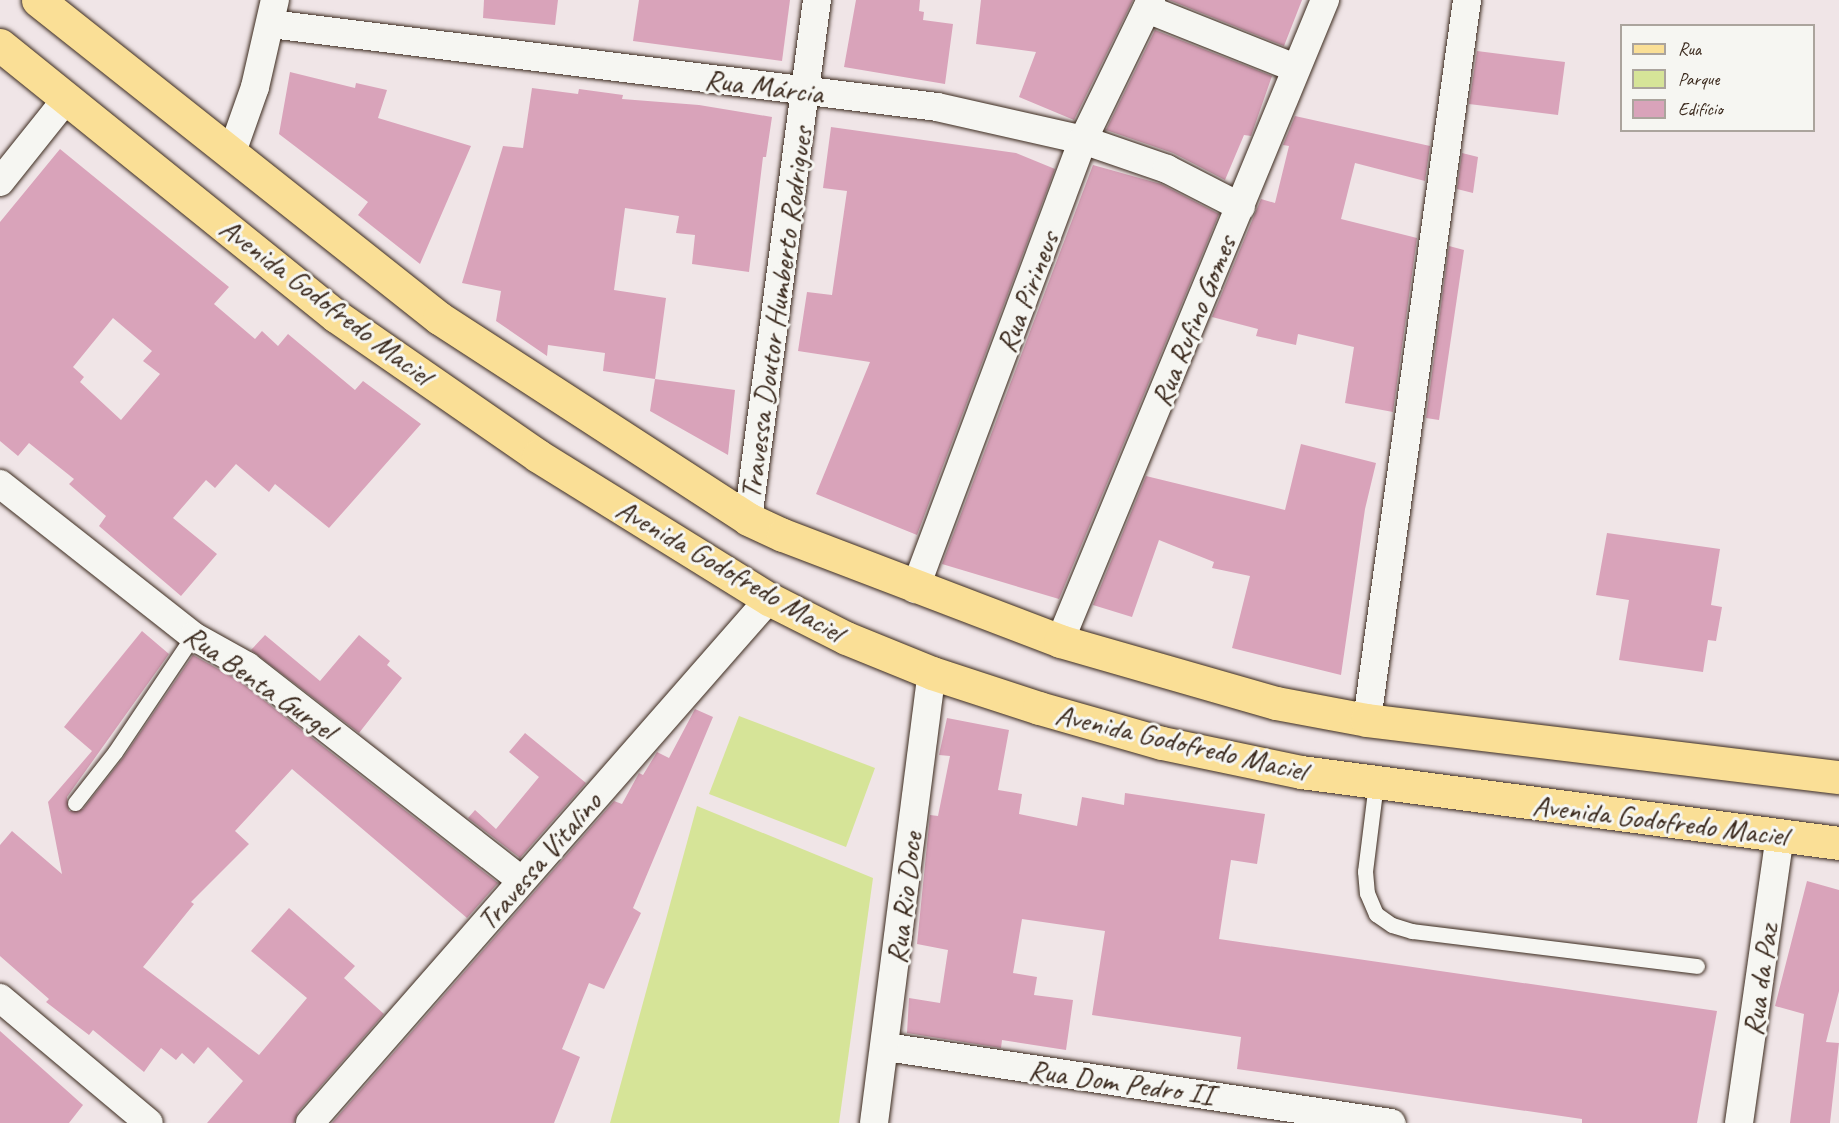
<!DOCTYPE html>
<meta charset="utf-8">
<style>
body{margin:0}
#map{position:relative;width:1839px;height:1123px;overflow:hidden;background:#f0e5e7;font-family:Caveat,sans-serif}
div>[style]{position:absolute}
.green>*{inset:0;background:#d6e498}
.building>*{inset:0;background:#d9a3ba}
.roads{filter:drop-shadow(0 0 2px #3b2a1e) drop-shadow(0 0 2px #3b2a1e)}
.lane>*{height:15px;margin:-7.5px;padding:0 7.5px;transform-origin:7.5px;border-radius:7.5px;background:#f6f6f2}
.street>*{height:28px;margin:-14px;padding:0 14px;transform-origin:14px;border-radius:14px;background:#f6f6f2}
.primary>*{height:33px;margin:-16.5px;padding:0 16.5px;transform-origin:16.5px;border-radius:16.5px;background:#fadf96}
span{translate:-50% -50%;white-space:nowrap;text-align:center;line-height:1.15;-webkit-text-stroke:6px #f6f6f2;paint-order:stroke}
.street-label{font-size:30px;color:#3b2a1e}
.legend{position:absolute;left:1620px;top:24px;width:195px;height:108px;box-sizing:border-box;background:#f6f6f2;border:2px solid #aba49d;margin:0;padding:8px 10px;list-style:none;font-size:18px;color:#3b2a1e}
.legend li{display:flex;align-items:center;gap:12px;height:30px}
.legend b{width:30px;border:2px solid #aba49d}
</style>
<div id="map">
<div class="green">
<div style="clip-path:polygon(739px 716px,875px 768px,846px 847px,709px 794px)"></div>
<div style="clip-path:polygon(697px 806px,873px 878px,839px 1123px,610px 1123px)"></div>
</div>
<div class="building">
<div style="clip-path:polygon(484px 0,558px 0,555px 25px,483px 18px)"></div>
<div style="clip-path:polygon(639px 0,790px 0,782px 61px,633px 41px)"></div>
<div style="clip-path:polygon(856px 0,920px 0,919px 11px,924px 12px,923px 20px,953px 24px,945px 84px,844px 67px)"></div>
<div style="clip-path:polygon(981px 0,1133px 0,1074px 120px,1019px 97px,1036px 52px,976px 44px)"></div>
<div style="clip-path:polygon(1169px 0,1302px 0,1284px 46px)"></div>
<div style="clip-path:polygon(1155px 30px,1272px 76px,1251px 136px,1244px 135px,1225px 180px,1173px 153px,1106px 130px)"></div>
<div style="clip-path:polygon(1477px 51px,1565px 62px,1558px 115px,1469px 104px)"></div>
<div style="clip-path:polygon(290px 72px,355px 88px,356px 83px,387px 90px,378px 118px,471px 146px,420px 264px,358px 215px,368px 202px,279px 134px)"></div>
<div style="clip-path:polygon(532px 88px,578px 94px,579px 89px,623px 95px,622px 99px,699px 105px,772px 117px,766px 157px,763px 157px,749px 272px,692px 264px,695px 235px,676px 233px,679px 216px,625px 208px,614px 290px,666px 298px,655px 379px,735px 390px,728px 455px,650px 411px,655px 379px,603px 371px,605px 353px,548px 345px,547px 356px,496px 321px,501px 291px,462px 283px,503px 146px,523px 148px)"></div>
<div style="clip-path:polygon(1295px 116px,1430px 146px,1425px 181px,1355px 163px,1341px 219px,1417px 238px,1393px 412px,1345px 403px,1354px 347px,1298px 334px,1296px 345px,1256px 336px,1258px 329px,1212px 317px,1261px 199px,1275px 203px,1289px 146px,1283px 145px)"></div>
<div style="clip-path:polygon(831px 127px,1016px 153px,1055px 169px,917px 535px,816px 494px,870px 362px,798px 351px,807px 292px,832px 295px,847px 191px,823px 188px)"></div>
<div style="clip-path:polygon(evenodd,60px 149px,229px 287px,214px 304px,255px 339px,262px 331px,278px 346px,288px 334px,355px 390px,363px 381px,421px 424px,329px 528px,275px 484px,269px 492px,236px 464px,215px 488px,206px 480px,173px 518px,217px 554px,181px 596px,99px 526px,106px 516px,69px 484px,74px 479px,29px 443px,18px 456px,0 441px,0 222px,60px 149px,113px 318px,152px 351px,143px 361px,160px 374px,121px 420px,80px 382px,84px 377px,73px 367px,113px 318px)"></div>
<div style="clip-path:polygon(1462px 153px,1478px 157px,1473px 193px,1457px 189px)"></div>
<div style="clip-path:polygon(1093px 165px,1161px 184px,1219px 214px,1059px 599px,942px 564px)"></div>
<div style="clip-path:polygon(1449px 246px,1464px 250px,1439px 420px,1426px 418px)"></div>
<div style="clip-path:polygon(1301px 444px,1376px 463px,1365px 509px,1341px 675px,1232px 648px,1250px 576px,1212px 568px,1214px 562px,1159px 540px,1132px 617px,1093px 605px,1146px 476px,1285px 510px)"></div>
<div style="clip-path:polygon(1607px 533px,1720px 549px,1711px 605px,1722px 607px,1716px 641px,1708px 640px,1703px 672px,1619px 660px,1629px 600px,1596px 595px)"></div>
<div style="clip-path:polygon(142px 631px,169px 654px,67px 797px,69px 811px,83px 809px,123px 758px,193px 655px,238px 680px,498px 883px,467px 918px,292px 769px,235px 831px,249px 844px,191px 902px,194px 904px,143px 967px,259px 1055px,307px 998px,251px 951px,289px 908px,355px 966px,344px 978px,384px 1014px,298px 1112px,294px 1123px,207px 1123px,243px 1081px,208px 1047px,194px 1064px,182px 1053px,176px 1060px,161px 1048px,144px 1072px,93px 1030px,89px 1035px,46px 1002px,49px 999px,0 956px,0 845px,12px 831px,62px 874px,48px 802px,92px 751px,64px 727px)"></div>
<div style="clip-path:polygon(265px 635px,320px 681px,359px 635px,390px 661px,387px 665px,402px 678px,359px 733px,251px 650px)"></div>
<div style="clip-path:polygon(695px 709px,713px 717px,633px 908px,641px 913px,604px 989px,589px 983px,562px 1049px,580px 1057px,554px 1123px,332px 1123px,614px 801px,622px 804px,639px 773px,643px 775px,657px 752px,669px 758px)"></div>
<div style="clip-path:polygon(947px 718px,1009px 730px,998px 790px,1022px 794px,1019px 814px,1077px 826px,1082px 797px,1124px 805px,1125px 793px,1265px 814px,1257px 864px,1231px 860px,1219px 939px,1717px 1011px,1697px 1123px,1582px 1123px,1582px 1119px,1237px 1069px,1241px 1037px,1092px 1015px,1105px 931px,1022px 919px,1013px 973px,1037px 977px,1034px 995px,1073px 1000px,1066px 1050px,1002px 1040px,1001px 1048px,907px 1033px,909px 998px,940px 1003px,948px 950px,917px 944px,930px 815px,938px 816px,950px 756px,939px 755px)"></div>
<div style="clip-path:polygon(525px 733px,586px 783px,520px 858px,468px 818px,475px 810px,496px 829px,539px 777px,509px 752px)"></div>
<div style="clip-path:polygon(1807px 881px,1839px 890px,1839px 991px,1826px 1042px,1839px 1043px,1830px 1123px,1790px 1123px,1804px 1014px,1775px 1006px)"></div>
<div style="clip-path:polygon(0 1031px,83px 1105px,69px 1123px,0 1123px)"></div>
</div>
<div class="roads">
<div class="lane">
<div style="left:1376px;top:783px;width:89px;rotate:97.1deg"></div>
<div style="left:1365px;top:871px;width:22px;rotate:85deg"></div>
<div style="left:1367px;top:893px;width:23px;rotate:67deg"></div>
<div style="left:1376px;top:914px;width:19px;rotate:35deg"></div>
<div style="left:1392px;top:925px;width:21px;rotate:17deg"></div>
<div style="left:1412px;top:931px;width:287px;rotate:7deg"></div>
<div style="left:75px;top:803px;width:65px;rotate:-51.9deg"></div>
<div style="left:115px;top:752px;width:140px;rotate:-56.1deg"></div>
</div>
<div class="street">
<div style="left:1147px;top:9px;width:159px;rotate:21.7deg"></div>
<div style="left:271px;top:24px;width:671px;rotate:7.1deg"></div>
<div style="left:937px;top:107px;width:150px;rotate:12.7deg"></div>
<div style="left:1083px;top:140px;width:89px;rotate:19deg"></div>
<div style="left:1167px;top:169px;width:83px;rotate:27.2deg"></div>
<div style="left:232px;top:152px;width:69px;rotate:-70.5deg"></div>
<div style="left:255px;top:87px;width:89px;rotate:-77.1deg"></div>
<div style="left:0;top:182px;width:107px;rotate:-51.4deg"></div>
<div style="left:0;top:484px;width:246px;rotate:38.2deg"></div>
<div style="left:193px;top:636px;width:62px;rotate:29.1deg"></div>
<div style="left:247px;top:666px;width:348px;rotate:38deg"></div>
<div style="left:748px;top:519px;width:524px;rotate:-82.43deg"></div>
<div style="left:915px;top:589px;width:479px;rotate:-69.5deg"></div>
<div style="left:1083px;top:140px;width:156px;rotate:-64.1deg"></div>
<div style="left:1060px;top:641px;width:694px;rotate:-67.54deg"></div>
<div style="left:1367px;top:720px;width:727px;rotate:-82.09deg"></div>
<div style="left:0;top:998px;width:194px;rotate:40deg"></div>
<div style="left:886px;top:1047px;width:511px;rotate:8.56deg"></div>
<div style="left:310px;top:1123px;width:697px;rotate:-48.78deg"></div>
<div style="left:874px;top:1123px;width:454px;rotate:-82.7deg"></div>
<div style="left:1739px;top:1123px;width:290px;rotate:-81.9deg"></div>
</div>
<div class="primary">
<div style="left:38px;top:0;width:512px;rotate:38.42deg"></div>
<div style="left:439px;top:318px;width:369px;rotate:33deg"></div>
<div style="left:748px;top:519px;width:38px;rotate:25deg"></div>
<div style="left:783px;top:535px;width:297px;rotate:20.9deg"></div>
<div style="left:1060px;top:641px;width:225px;rotate:16deg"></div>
<div style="left:1276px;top:703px;width:93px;rotate:10.6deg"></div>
<div style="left:1367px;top:720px;width:475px;rotate:6.9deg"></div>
<div style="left:0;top:45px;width:432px;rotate:38.9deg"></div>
<div style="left:336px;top:316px;width:246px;rotate:34.7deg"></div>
<div style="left:538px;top:456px;width:272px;rotate:31.8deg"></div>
<div style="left:769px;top:599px;width:86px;rotate:26.9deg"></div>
<div style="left:846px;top:638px;width:93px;rotate:22.1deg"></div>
<div style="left:932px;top:673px;width:113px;rotate:18.1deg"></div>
<div style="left:1039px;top:708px;width:128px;rotate:15.9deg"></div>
<div style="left:1162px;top:743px;width:142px;rotate:11.8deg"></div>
<div style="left:1301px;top:772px;width:543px;rotate:7.52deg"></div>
</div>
</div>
<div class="street-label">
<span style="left:764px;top:86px;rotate:7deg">Rua Márcia</span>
<span style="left:1027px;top:292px;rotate:-69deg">Rua Pirineus</span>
<span style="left:326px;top:301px;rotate:37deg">Avenida Godofredo Maciel</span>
<span style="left:776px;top:313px;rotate:-82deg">Travessa Doutor Humberto Rodrigues</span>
<span style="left:1193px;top:321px;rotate:-68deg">Rua Rufino Gomes</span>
<span style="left:730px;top:570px;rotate:30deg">Avenida Godofredo Maciel</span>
<span style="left:260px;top:682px;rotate:35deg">Rua Benta Gurgel</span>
<span style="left:1181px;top:742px;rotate:13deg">Avenida Godofredo Maciel</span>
<span style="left:1660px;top:820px;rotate:7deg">Avenida Godofredo Maciel</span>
<span style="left:539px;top:861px;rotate:-49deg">Travessa Vitalino</span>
<span style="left:904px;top:898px;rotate:-83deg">Rua Rio Doce</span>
<span style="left:1760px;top:980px;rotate:-82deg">Rua da Paz</span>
<span style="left:1121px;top:1082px;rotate:8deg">Rua Dom Pedro II</span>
</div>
<ul class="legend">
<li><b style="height:8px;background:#fadf96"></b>Rua</li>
<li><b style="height:16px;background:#d6e498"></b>Parque</li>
<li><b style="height:16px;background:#d9a3ba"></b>Edifício</li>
</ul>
</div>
